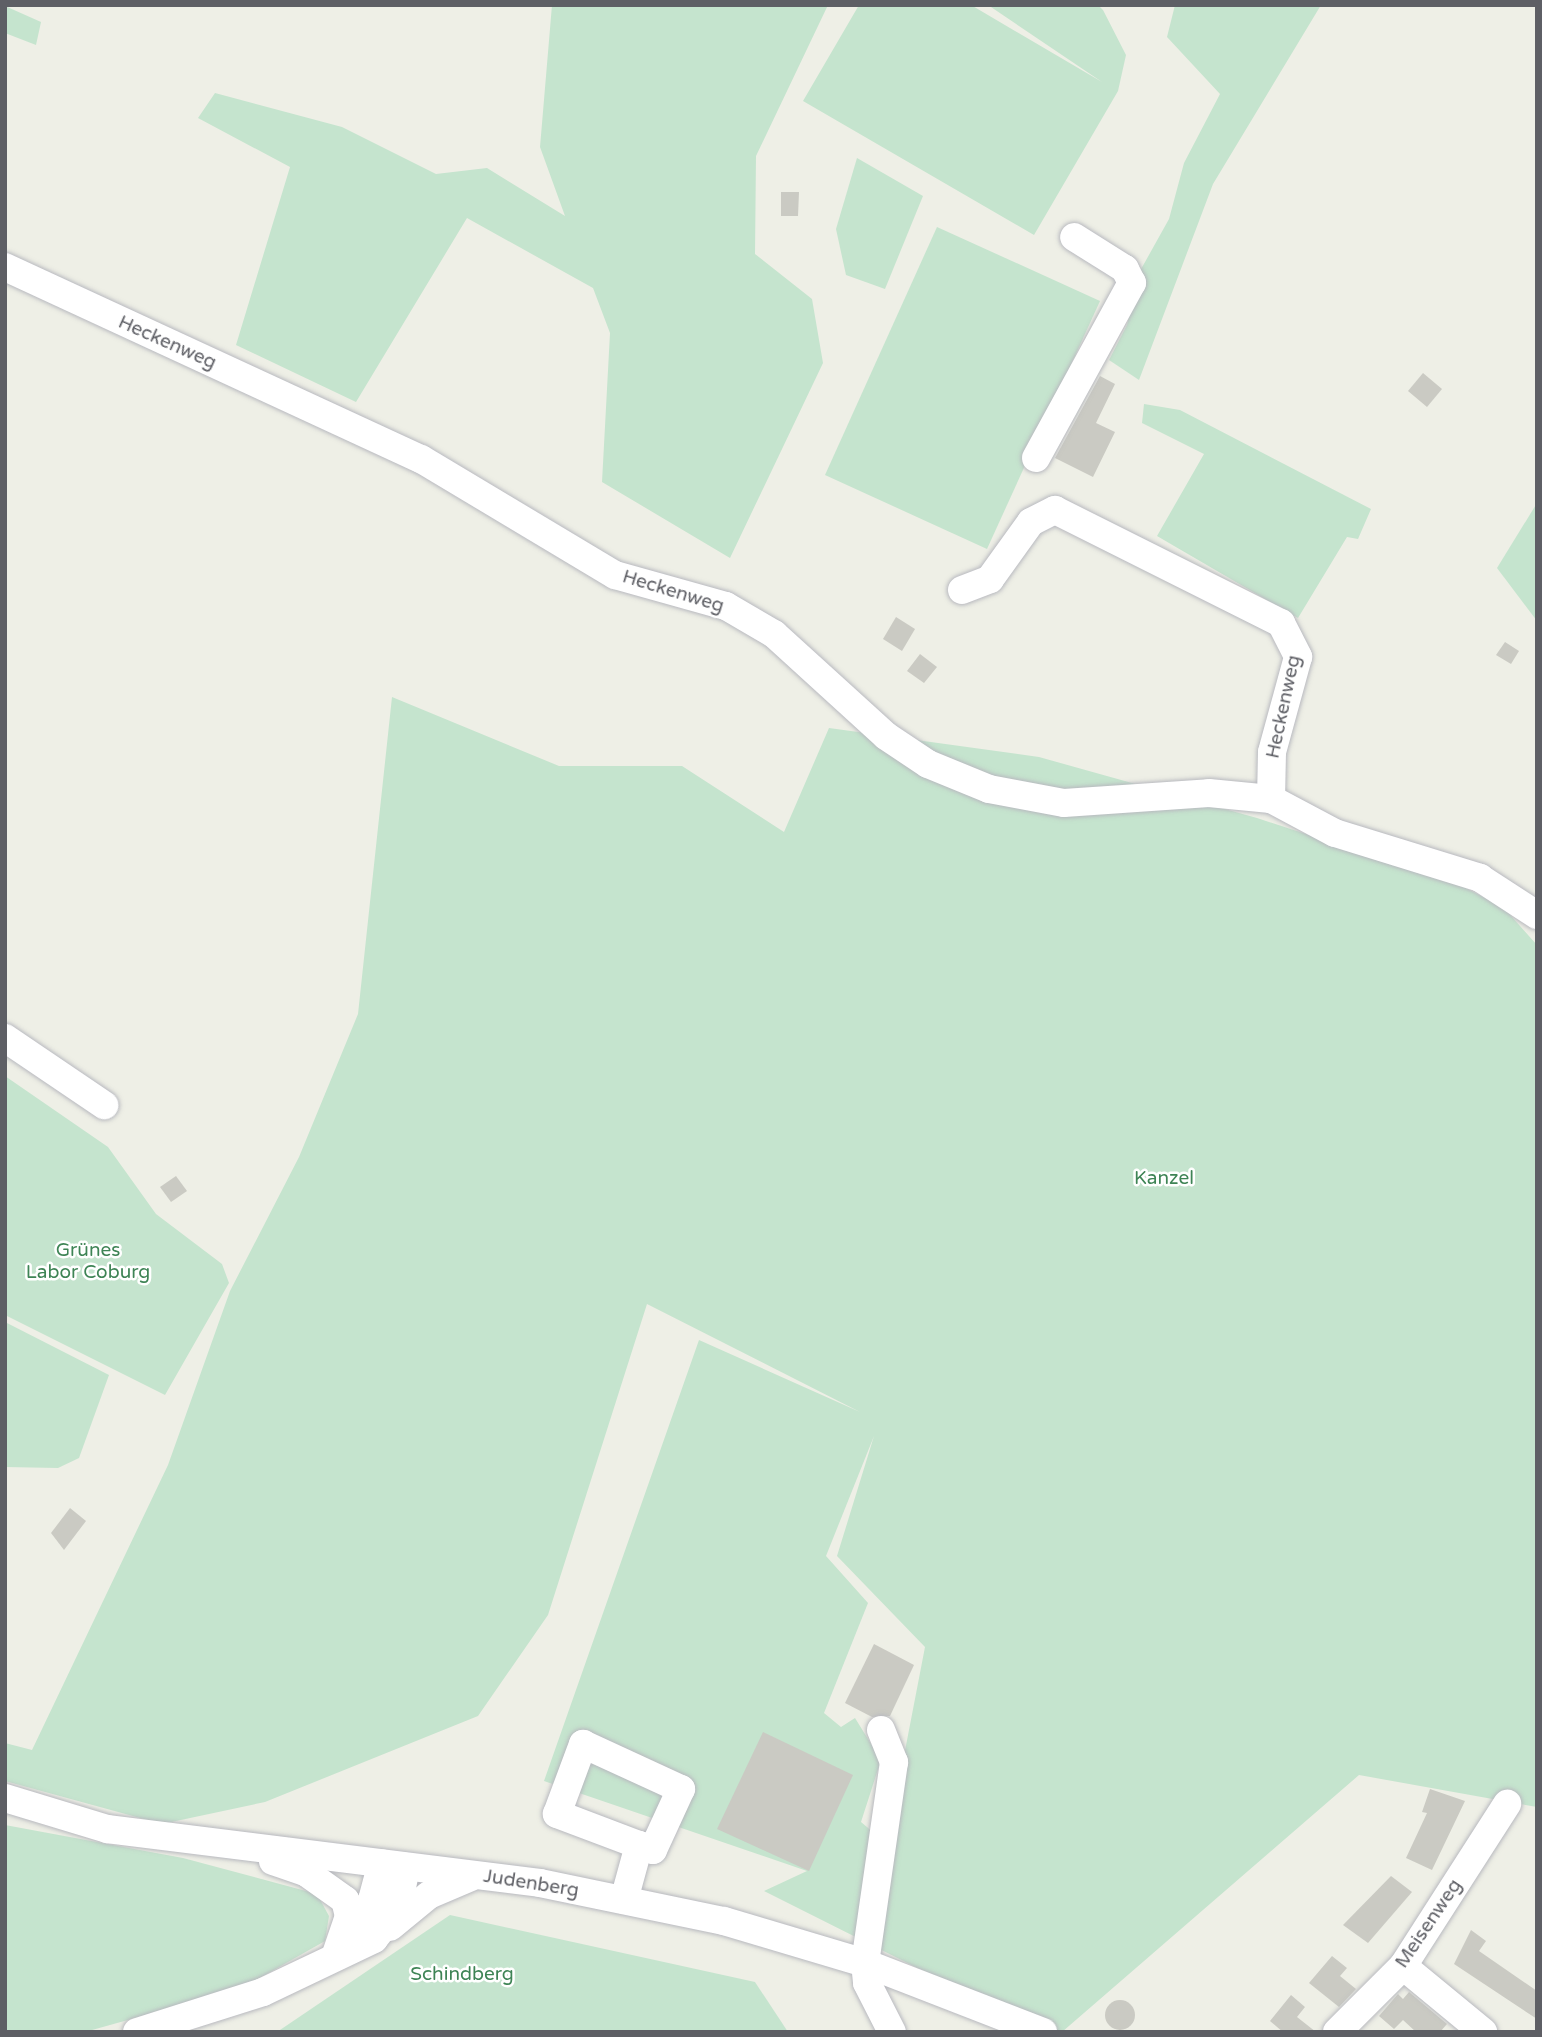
<!DOCTYPE html>
<meta charset="utf-8">
<style>
body{margin:0}
#map{position:relative;width:1542px;height:2037px;overflow:hidden;background:#eeefe6;font-family:"Varela Round",sans-serif}
div>[style]{position:absolute}
.green>*{inset:0;background:#c5e4ce}
.building>*{inset:0;background:#cacac3}
.round{border-radius:50%}
.roads{filter:drop-shadow(0 0 2px #b8b9bf) drop-shadow(0 0 2px #b8b9bf)}
.minor>*{height:28px;margin:-14px;padding:0 14px;transform-origin:14px;border-radius:14px;background:#fff}
span{translate:-50% -50%;white-space:nowrap;text-align:center;line-height:1.15;-webkit-text-stroke:5px #fff;paint-order:stroke}
.street-label{font-size:19px;color:#5e5f65}
.park-label{font-size:19px;color:#3e8455}
.frame{position:absolute;inset:0;border:7px solid #5e5f65;pointer-events:none}
</style>
<div id="map">
<div class="green">
<div style="clip-path:polygon(552px 5px,828px 5px,756px 156px,755px 254px,812px 299px,823px 363px,730px 558px,602px 482px,610px 333px,593px 288px,467px 218px,356px 402px,236px 345px,290px 167px,198px 118px,215px 93px,342px 127px,436px 174px,487px 168px,565px 216px,540px 147px)"></div>
<div style="clip-path:polygon(859px 5px,971px 5px,1102px 82px,988px 5px,1098px 5px,1103px 10px,1126px 55px,1118px 91px,1034px 235px,803px 101px)"></div>
<div style="clip-path:polygon(1175px 5px,1321px 5px,1213px 184px,1139px 380px,1109px 360px,1127px 325px,1140px 271px,1169px 219px,1184px 163px,1220px 94px,1167px 37px)"></div>
<div style="clip-path:polygon(5px 6px,41px 22px,36px 45px,5px 33px)"></div>
<div style="clip-path:polygon(857px 158px,923px 196px,885px 289px,846px 275px,836px 229px)"></div>
<div style="clip-path:polygon(937px 227px,1100px 301px,987px 549px,825px 475px)"></div>
<div style="clip-path:polygon(1144px 404px,1180px 410px,1371px 509px,1358px 539px,1347px 537px,1298px 618px,1157px 536px,1204px 454px,1142px 423px)"></div>
<div style="clip-path:polygon(1537px 503px,1537px 621px,1497px 568px)"></div>
<div style="clip-path:polygon(evenodd,392px 697px,559px 766px,682px 766px,784px 832px,829px 728px,1039px 757px,1257px 818px,1456px 883px,1504px 908px,1537px 945px,1537px 1807px,1359px 1775px,1062px 2032px,1045px 2032px,764px 1891px,807px 1871px,544px 1781px,699px 1340px,860px 1412px,647px 1304px,548px 1615px,478px 1716px,265px 1802px,162px 1824px,5px 1781px,5px 1743px,32px 1750px,168px 1465px,230px 1291px,299px 1157px,358px 1014px,392px 697px,874px 1436px,837px 1556px,925px 1647px,887px 1844px,861px 1822px,881px 1760px,855px 1718px,841px 1727px,824px 1713px,868px 1603px,826px 1556px,874px 1436px)"></div>
<div style="clip-path:polygon(5px 1076px,108px 1147px,156px 1214px,222px 1264px,229px 1283px,165px 1395px,5px 1315px)"></div>
<div style="clip-path:polygon(5px 1322px,109px 1375px,79px 1458px,58px 1468px,5px 1467px)"></div>
<div style="clip-path:polygon(5px 1825px,183px 1858px,317px 1894px,329px 1916px,325px 1941px,242px 1988px,85px 2032px,5px 2032px)"></div>
<div style="clip-path:polygon(450px 1915px,755px 1982px,788px 2032px,277px 2032px)"></div>
</div>
<div class="building">
<div style="clip-path:polygon(781px 192px,799px 192px,798px 216px,781px 216px)"></div>
<div style="clip-path:polygon(1423px 373px,1442px 389px,1427px 407px,1408px 391px)"></div>
<div style="clip-path:polygon(1100px 376px,1115px 384px,1096px 423px,1115px 432px,1093px 477px,1055px 458px)"></div>
<div style="clip-path:polygon(896px 617px,915px 629px,902px 651px,883px 639px)"></div>
<div style="clip-path:polygon(1505px 642px,1519px 651px,1511px 664px,1496px 655px)"></div>
<div style="clip-path:polygon(920px 654px,937px 667px,924px 683px,907px 671px)"></div>
<div style="clip-path:polygon(176px 1176px,187px 1191px,171px 1202px,160px 1187px)"></div>
<div style="clip-path:polygon(70px 1508px,86px 1521px,64px 1550px,51px 1533px)"></div>
<div style="clip-path:polygon(874px 1644px,914px 1665px,890px 1716px,872px 1717px,845px 1703px)"></div>
<div style="clip-path:polygon(763px 1732px,853px 1775px,809px 1871px,717px 1829px)"></div>
<div style="clip-path:polygon(1430px 1789px,1465px 1801px,1432px 1870px,1406px 1858px,1427px 1813px,1422px 1812px)"></div>
<div style="clip-path:polygon(1391px 1876px,1412px 1892px,1368px 1943px,1343px 1925px)"></div>
<div style="clip-path:polygon(1471px 1930px,1486px 1941px,1479px 1951px,1537px 1991px,1537px 2019px,1454px 1964px)"></div>
<div style="clip-path:polygon(1332px 1956px,1347px 1968px,1340px 1976px,1356px 1989px,1339px 2007px,1309px 1983px)"></div>
<div style="clip-path:polygon(1409px 1992px,1447px 2024px,1440px 2032px,1416px 2032px,1403px 2020px,1394px 2029px,1379px 2016px,1398px 1994px,1403px 1999px)"></div>
<div style="clip-path:polygon(1291px 1995px,1305px 2007px,1297px 2017px,1316px 2032px,1283px 2032px,1270px 2021px)"></div>
<div class="round" style="left:1105px;top:2000px;width:30px;height:30px"></div>
</div>
<div class="roads">
<div class="minor">
<div style="left:5px;top:267px;width:458px;rotate:24.8deg"></div>
<div style="left:421px;top:459px;width:226px;rotate:30.9deg"></div>
<div style="left:615px;top:575px;width:115px;rotate:15.6deg"></div>
<div style="left:726px;top:606px;width:56px;rotate:30.3deg"></div>
<div style="left:774px;top:634px;width:151px;rotate:42.3deg"></div>
<div style="left:886px;top:736px;width:50px;rotate:33.7deg"></div>
<div style="left:928px;top:764px;width:66px;rotate:22.3deg"></div>
<div style="left:989px;top:789px;width:76px;rotate:10.6deg"></div>
<div style="left:1064px;top:803px;width:145px;rotate:-3.9deg"></div>
<div style="left:1209px;top:793px;width:62px;rotate:5.5deg"></div>
<div style="left:1271px;top:799px;width:72px;rotate:28deg"></div>
<div style="left:1335px;top:833px;width:152px;rotate:17.2deg"></div>
<div style="left:1480px;top:878px;width:68px;rotate:33deg"></div>
<div style="left:1036px;top:458px;width:200px;rotate:-61.3deg"></div>
<div style="left:1132px;top:283px;width:16px;rotate:-117deg"></div>
<div style="left:1125px;top:269px;width:60px;rotate:-147.9deg"></div>
<div style="left:962px;top:590px;width:30px;rotate:-21deg"></div>
<div style="left:990px;top:579px;width:70px;rotate:-54.3deg"></div>
<div style="left:1031px;top:522px;width:27px;rotate:-27deg"></div>
<div style="left:1055px;top:510px;width:253px;rotate:26.6deg"></div>
<div style="left:1281px;top:623px;width:38px;rotate:63deg"></div>
<div style="left:1298px;top:657px;width:98px;rotate:105.3deg"></div>
<div style="left:1272px;top:752px;width:47px;rotate:91.2deg"></div>
<div style="left:5px;top:1038px;width:120px;rotate:34.1deg"></div>
<div style="left:881px;top:1730px;width:35px;rotate:68deg"></div>
<div style="left:894px;top:1762px;width:203px;rotate:98.2deg"></div>
<div style="left:865px;top:1963px;width:20px;rotate:84deg"></div>
<div style="left:867px;top:1983px;width:55px;rotate:63deg"></div>
<div style="left:5px;top:1798px;width:107px;rotate:16.9deg"></div>
<div style="left:107px;top:1829px;width:436px;rotate:7.1deg"></div>
<div style="left:540px;top:1883px;width:188px;rotate:11.7deg"></div>
<div style="left:724px;top:1921px;width:147px;rotate:16.6deg"></div>
<div style="left:865px;top:1963px;width:191px;rotate:21.2deg"></div>
<div style="left:273px;top:1861px;width:36px;rotate:19deg"></div>
<div style="left:307px;top:1873px;width:47px;rotate:35.4deg"></div>
<div style="left:345px;top:1900px;width:16px;rotate:76deg"></div>
<div style="left:349px;top:1916px;width:43px;rotate:108.9deg"></div>
<div style="left:624px;top:1900px;width:57px;rotate:-74.7deg"></div>
<div style="left:639px;top:1845px;width:88px;rotate:-159.3deg"></div>
<div style="left:557px;top:1814px;width:75px;rotate:-69.6deg"></div>
<div style="left:583px;top:1744px;width:108px;rotate:24.7deg"></div>
<div style="left:681px;top:1789px;width:67px;rotate:114.7deg"></div>
<div style="left:653px;top:1850px;width:15px;rotate:-160deg"></div>
<div style="left:390px;top:1927px;width:50px;rotate:-39.4deg"></div>
<div style="left:429px;top:1895px;width:46px;rotate:-23.2deg"></div>
<div style="left:348px;top:1942px;width:48px;rotate:-60.3deg"></div>
<div style="left:372px;top:1900px;width:38px;rotate:-75deg"></div>
<div style="left:1403px;top:1966px;width:104px;rotate:39.5deg"></div>
<div style="left:137px;top:2032px;width:132px;rotate:-17.6deg"></div>
<div style="left:263px;top:1992px;width:123px;rotate:-25.5deg"></div>
<div style="left:374px;top:1939px;width:39px;rotate:-52deg"></div>
<div style="left:398px;top:1908px;width:42px;rotate:-79deg"></div>
<div style="left:1337px;top:2032px;width:93px;rotate:-45deg"></div>
<div style="left:1403px;top:1966px;width:193px;rotate:-57.3deg"></div>
</div>
</div>
<div class="street-label">
<span style="left:167px;top:343px;rotate:24deg">Heckenweg</span>
<span style="left:673px;top:592px;rotate:17deg">Heckenweg</span>
<span style="left:1284px;top:707px;rotate:-78deg">Heckenweg</span>
<span style="left:531px;top:1884px;rotate:9deg">Judenberg</span>
<span style="left:1429px;top:1924px;rotate:-56deg">Meisenweg</span>
</div>
<div class="park-label">
<span style="left:1164px;top:1179px">Kanzel</span>
<span style="left:88px;top:1262px">Grünes<br>Labor Coburg</span>
<span style="left:462px;top:1975px">Schindberg</span>
</div>
<div class="frame"></div>
</div>
